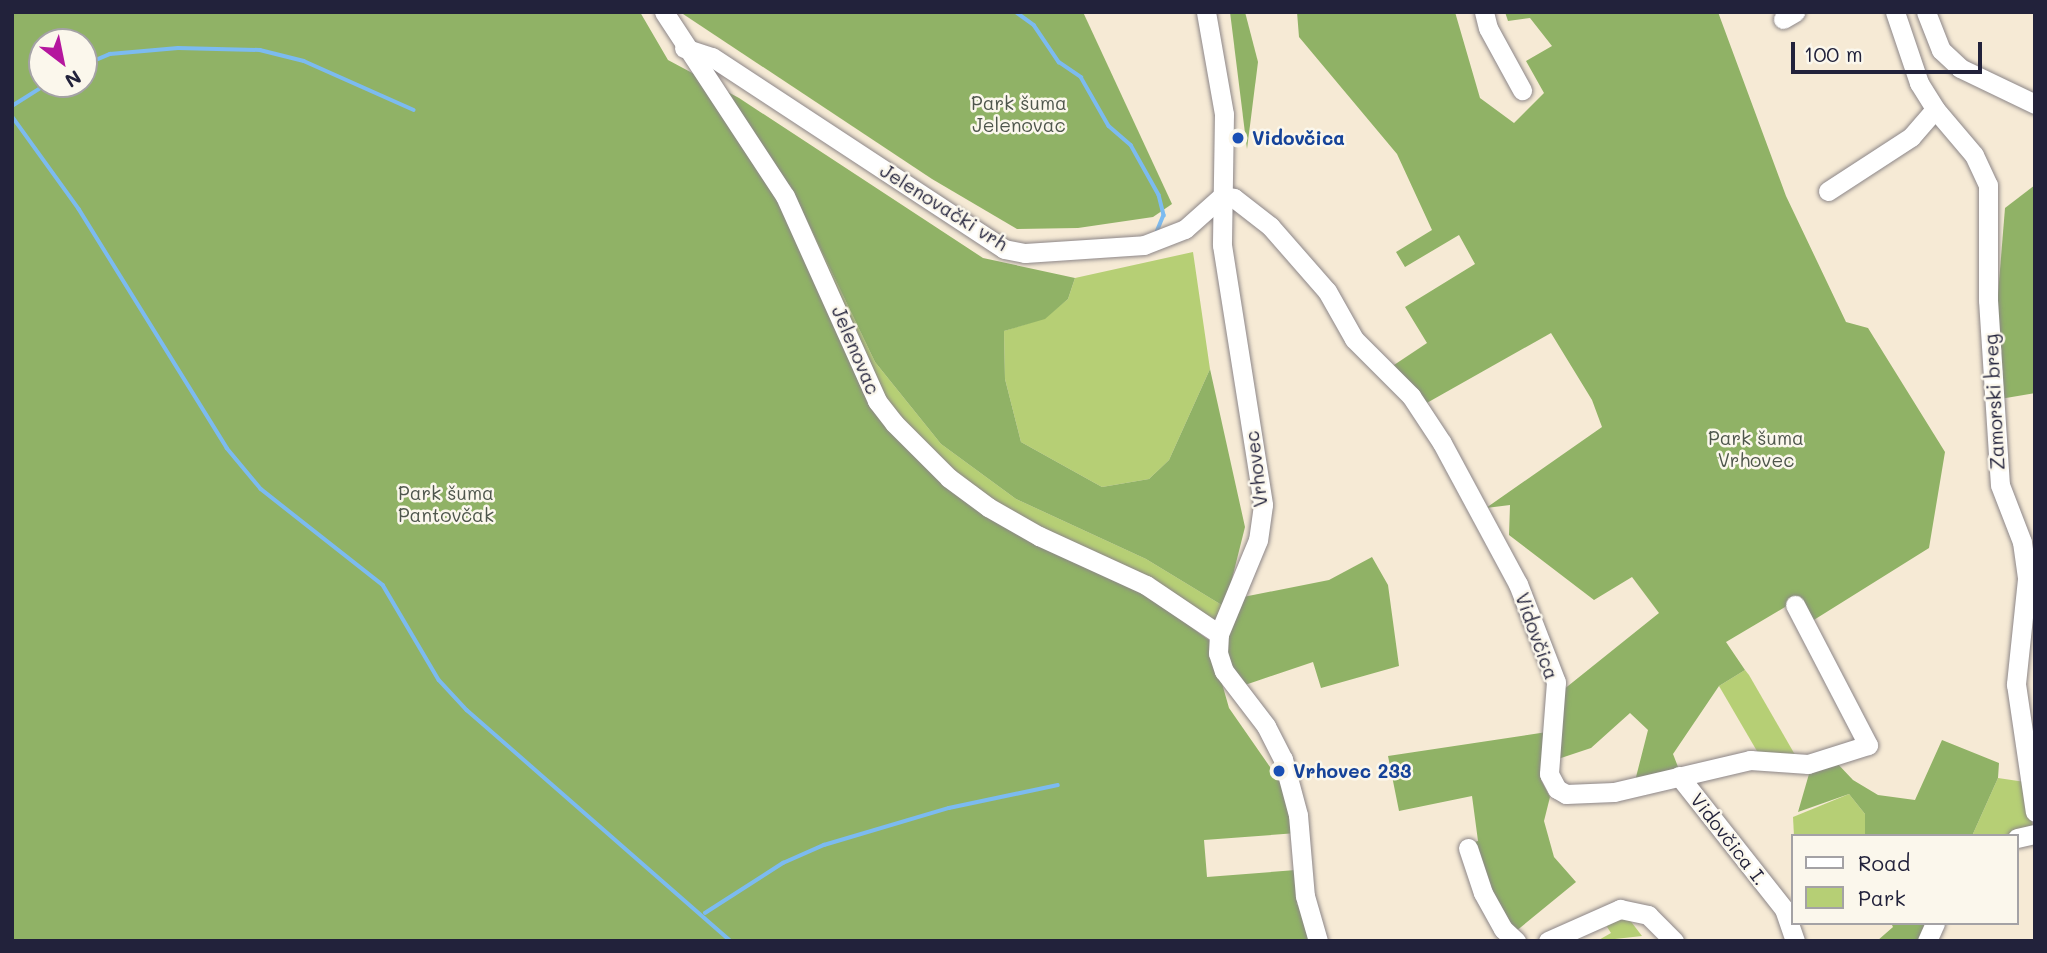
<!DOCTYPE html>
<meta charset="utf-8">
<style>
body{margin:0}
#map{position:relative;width:2047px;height:953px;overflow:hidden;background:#f6ead5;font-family:Mali,sans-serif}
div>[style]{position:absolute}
.green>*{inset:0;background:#b6cf75}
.forest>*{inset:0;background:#90b266}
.stream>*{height:3.5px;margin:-1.75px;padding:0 1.75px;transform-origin:1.75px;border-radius:1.75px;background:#7cbbf0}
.roads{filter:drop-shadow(0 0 2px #8c8688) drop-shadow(0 0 2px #8c8688)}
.minor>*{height:19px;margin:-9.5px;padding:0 9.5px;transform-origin:9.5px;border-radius:9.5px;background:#fff}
.dots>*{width:19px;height:19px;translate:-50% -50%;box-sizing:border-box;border:4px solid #fbf7ec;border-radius:50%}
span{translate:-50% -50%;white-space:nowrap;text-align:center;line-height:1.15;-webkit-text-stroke:5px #fbf7ec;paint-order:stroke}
.park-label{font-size:19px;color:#4e564c}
.transit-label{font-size:19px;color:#164399;font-weight:700}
.left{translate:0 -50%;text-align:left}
.street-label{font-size:19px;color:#22223b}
.frame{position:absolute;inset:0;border:14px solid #22223b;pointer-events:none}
.legend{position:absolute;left:1791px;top:834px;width:228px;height:91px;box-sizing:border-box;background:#fbf7ec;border:2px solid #a4a2a5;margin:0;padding:9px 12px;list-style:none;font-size:21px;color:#22223b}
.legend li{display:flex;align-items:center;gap:14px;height:35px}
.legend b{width:35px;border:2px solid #a4a2a5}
.north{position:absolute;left:28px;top:28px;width:70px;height:70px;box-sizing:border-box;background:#fbf7ec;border:2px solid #a4a2a5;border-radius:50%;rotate:148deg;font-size:19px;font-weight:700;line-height:28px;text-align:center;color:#22223b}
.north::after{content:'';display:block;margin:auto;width:24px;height:32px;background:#b5179e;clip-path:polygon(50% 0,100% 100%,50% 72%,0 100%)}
.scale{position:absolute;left:1791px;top:42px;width:191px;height:32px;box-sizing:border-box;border:4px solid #22223b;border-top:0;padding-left:9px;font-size:21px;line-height:24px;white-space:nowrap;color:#22223b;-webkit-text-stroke:5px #fbf7ec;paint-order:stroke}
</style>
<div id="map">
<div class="green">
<div style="clip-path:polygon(790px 184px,875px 362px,941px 444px,1016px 499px,1146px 559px,1225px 607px,1214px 623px,989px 502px,886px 406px,783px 185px)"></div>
<div style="clip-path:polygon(1193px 252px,1210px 369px,1169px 460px,1149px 479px,1102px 487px,1021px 442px,1005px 379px,1004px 331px,1045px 318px,1068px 299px,1075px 278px)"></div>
<div style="clip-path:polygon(1745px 670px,1749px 675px,1798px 760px,1761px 758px,1719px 686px)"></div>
<div style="clip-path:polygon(1998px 778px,2025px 782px,2033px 830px,2014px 836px,1972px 836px)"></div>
<div style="clip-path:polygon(1849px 794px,1865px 814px,1865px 836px,1794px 836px,1793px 817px)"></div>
<div style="clip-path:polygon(1626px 915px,1642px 936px,1597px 941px,1611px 933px,1602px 919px)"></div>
</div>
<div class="forest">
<div style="clip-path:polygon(evenodd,12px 12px,640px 12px,668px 60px,739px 98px,983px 258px,1075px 278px,1068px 299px,1045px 319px,1004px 331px,1005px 379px,1021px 442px,1102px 487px,1149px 479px,1169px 460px,1210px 369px,1245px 527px,1225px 607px,1146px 559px,1016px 499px,941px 444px,875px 362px,790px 185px,783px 185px,857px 361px,953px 488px,1139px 589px,1210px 641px,1229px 708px,1286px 790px,1297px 833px,1204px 840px,1207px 877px,1296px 870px,1301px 902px,1296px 904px,1302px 906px,1310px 941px,12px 941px,12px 12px,42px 42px,84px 42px,84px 84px,42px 84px,42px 42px)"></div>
<div style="clip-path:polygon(680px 12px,1083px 12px,1172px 204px,1153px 217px,1078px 228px,1017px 229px,932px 179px)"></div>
<div style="clip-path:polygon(1230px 12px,1245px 12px,1258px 62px,1247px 149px)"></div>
<div style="clip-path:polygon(1297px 12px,1455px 12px,1480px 98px,1514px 123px,1544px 93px,1526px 61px,1552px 46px,1530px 18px,1508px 21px,1505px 12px,1718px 12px,1786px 196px,1846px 322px,1868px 328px,1945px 452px,1929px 548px,1809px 623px,1790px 604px,1726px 642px,1745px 670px,1719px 686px,1673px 754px,1680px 772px,1635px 781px,1648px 730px,1630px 713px,1591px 748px,1552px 761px,1563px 690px,1659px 613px,1632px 577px,1594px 600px,1509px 535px,1510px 505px,1486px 508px,1602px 427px,1592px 400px,1551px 333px,1425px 404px,1388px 369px,1427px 343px,1405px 307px,1475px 264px,1459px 235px,1405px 267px,1396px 252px,1432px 230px,1397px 154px,1299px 37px)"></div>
<div style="clip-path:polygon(2035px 185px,2035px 393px,2000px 399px,1997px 307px,2005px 208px)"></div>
<div style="clip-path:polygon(1372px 557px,1388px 585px,1399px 666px,1321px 688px,1313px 662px,1245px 685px,1230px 663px,1225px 643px,1243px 597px,1329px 580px)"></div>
<div style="clip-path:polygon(1547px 732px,1541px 780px,1550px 797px,1544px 821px,1554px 857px,1576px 882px,1515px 932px,1496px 905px,1471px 843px,1478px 841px,1472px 796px,1399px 811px,1388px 756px)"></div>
<div style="clip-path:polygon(1942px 740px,1999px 763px,1998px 778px,1972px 836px,1865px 836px,1865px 814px,1849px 794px,1798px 812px,1811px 767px,1835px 761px,1853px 780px,1878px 795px,1915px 800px)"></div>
<div style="clip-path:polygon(1891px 923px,1932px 923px,1924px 941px,1877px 941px,1893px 927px)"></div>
</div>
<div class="stream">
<div style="left:1016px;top:12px;width:22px;rotate:36deg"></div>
<div style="left:1034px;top:25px;width:45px;rotate:56deg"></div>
<div style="left:1059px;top:62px;width:27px;rotate:34deg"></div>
<div style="left:1081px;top:77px;width:56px;rotate:60.3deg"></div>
<div style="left:1109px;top:126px;width:29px;rotate:41deg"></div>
<div style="left:1131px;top:145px;width:57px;rotate:60.8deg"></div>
<div style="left:1159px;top:195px;width:21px;rotate:76deg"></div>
<div style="left:1164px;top:215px;width:18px;rotate:112deg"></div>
<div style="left:84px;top:65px;width:28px;rotate:-23deg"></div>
<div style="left:110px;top:54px;width:68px;rotate:-5deg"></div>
<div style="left:178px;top:48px;width:82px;rotate:1.4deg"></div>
<div style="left:260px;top:50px;width:45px;rotate:14deg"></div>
<div style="left:304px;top:61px;width:120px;rotate:24deg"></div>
<div style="left:12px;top:106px;width:41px;rotate:-32.2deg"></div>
<div style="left:12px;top:116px;width:115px;rotate:54.2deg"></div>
<div style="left:79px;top:209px;width:281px;rotate:58.2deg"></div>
<div style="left:227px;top:448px;width:53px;rotate:50.3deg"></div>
<div style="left:261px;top:489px;width:155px;rotate:38.2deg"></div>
<div style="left:383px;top:585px;width:110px;rotate:59.5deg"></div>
<div style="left:439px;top:680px;width:41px;rotate:47deg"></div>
<div style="left:467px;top:710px;width:351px;rotate:41.2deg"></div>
<div style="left:705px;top:913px;width:93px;rotate:-32.7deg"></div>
<div style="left:783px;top:863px;width:45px;rotate:-23.7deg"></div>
<div style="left:824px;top:845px;width:130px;rotate:-16.5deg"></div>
<div style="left:949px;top:808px;width:111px;rotate:-11.9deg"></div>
</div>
<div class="roads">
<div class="minor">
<div style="left:664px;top:12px;width:220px;rotate:56.7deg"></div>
<div style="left:785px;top:196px;width:225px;rotate:65.8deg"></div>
<div style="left:877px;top:401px;width:28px;rotate:52deg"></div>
<div style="left:894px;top:423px;width:78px;rotate:45deg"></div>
<div style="left:949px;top:478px;width:49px;rotate:36.6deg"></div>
<div style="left:988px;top:507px;width:59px;rotate:29.6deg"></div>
<div style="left:1039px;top:536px;width:118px;rotate:24.6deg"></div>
<div style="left:1146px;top:585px;width:88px;rotate:33.9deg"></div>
<div style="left:1206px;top:12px;width:104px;rotate:80deg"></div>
<div style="left:1224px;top:114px;width:131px;rotate:90.9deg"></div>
<div style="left:1222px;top:245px;width:263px;rotate:81deg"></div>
<div style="left:1263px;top:505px;width:35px;rotate:98deg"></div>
<div style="left:1258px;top:540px;width:102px;rotate:112.5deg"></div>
<div style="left:1219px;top:634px;width:19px;rotate:93deg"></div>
<div style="left:1218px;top:653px;width:19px;rotate:72deg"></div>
<div style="left:1224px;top:671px;width:69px;rotate:52.6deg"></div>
<div style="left:1266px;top:726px;width:37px;rotate:63deg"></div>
<div style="left:1283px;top:759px;width:58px;rotate:75deg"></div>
<div style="left:1298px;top:815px;width:81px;rotate:85.1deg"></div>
<div style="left:1305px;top:896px;width:47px;rotate:73.9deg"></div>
<div style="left:1484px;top:12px;width:16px;rotate:76deg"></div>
<div style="left:1488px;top:28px;width:71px;rotate:61.3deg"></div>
<div style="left:1895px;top:12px;width:75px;rotate:71.3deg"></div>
<div style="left:1919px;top:83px;width:31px;rotate:58deg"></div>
<div style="left:1935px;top:109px;width:60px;rotate:49.7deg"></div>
<div style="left:1974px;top:155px;width:33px;rotate:65deg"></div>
<div style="left:1988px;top:185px;width:115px;rotate:90deg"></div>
<div style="left:1988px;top:300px;width:185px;rotate:86.3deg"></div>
<div style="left:2000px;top:485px;width:61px;rotate:68.9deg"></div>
<div style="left:2022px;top:542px;width:37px;rotate:82deg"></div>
<div style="left:2027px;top:579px;width:106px;rotate:96deg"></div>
<div style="left:2016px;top:684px;width:129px;rotate:81.6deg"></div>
<div style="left:1926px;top:12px;width:41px;rotate:68.5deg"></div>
<div style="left:1941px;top:50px;width:26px;rotate:43deg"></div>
<div style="left:1960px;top:68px;width:83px;rotate:25.6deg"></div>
<div style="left:1783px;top:19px;width:14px;rotate:-30deg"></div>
<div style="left:684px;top:48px;width:29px;rotate:18deg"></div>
<div style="left:712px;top:57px;width:349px;rotate:33.3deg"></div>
<div style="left:1004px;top:249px;width:21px;rotate:11deg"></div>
<div style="left:1025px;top:253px;width:119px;rotate:-3.8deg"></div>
<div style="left:1144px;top:245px;width:44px;rotate:-21.3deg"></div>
<div style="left:1185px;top:229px;width:50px;rotate:-41.7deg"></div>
<div style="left:1222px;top:196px;width:12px;rotate:9deg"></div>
<div style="left:1234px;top:198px;width:46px;rotate:37.9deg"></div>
<div style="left:1270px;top:226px;width:86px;rotate:48.8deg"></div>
<div style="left:1327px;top:291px;width:55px;rotate:60.6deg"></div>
<div style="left:1354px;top:339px;width:81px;rotate:45deg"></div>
<div style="left:1411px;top:396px;width:56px;rotate:56.6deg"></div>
<div style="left:1442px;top:443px;width:160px;rotate:61.7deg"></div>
<div style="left:1518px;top:584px;width:105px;rotate:68.8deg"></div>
<div style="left:1556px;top:682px;width:92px;rotate:94.4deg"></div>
<div style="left:1549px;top:774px;width:17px;rotate:62deg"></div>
<div style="left:1557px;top:789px;width:10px;rotate:29deg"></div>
<div style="left:1566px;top:794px;width:48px;rotate:-2.4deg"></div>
<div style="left:1614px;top:792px;width:140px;rotate:-13.2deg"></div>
<div style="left:1750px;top:760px;width:58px;rotate:3.9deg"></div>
<div style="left:1808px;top:764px;width:63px;rotate:-17.6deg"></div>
<div style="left:1868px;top:745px;width:158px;rotate:-117.5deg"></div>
<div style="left:1828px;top:191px;width:99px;rotate:-33deg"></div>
<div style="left:1911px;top:137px;width:37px;rotate:-49deg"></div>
<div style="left:1679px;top:776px;width:169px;rotate:51.7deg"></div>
<div style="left:1784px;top:909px;width:34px;rotate:71deg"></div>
<div style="left:2017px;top:838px;width:18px;rotate:-13deg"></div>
<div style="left:1468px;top:848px;width:47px;rotate:71.6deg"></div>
<div style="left:1483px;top:893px;width:41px;rotate:60.9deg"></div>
<div style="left:1503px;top:929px;width:18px;rotate:43deg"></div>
<div style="left:1548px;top:941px;width:79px;rotate:-24deg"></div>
<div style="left:1620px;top:909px;width:29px;rotate:12deg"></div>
<div style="left:1648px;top:915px;width:37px;rotate:45deg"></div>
<div style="left:1927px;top:941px;width:20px;rotate:-66deg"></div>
</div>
</div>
<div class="dots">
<div style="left:1238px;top:138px;background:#1a4fb4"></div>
<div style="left:1279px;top:771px;background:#1a4fb4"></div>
</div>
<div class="park-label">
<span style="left:1019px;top:114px">Park šuma<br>Jelenovac</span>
<span style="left:1756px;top:449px">Park šuma<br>Vrhovec</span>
<span style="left:446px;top:504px">Park šuma<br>Pantovčak</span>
</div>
<div class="transit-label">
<span class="left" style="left:1252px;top:138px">Vidovčica</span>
<span class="left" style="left:1293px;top:771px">Vrhovec 233</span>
</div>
<div class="street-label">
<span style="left:944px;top:207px;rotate:32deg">Jelenovački vrh</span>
<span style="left:856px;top:350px;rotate:67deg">Jelenovac</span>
<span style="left:1994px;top:402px;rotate:-93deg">Zamorski breg</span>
<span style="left:1256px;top:469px;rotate:-97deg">Vrhovec</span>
<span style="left:1537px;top:636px;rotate:70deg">Vidovčica</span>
<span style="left:1729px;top:839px;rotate:52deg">Vidovčica I.</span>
</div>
<div class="frame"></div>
<ul class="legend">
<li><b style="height:9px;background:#fff"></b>Road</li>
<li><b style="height:19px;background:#b6cf75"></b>Park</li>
</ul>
<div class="north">N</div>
<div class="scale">100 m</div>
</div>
